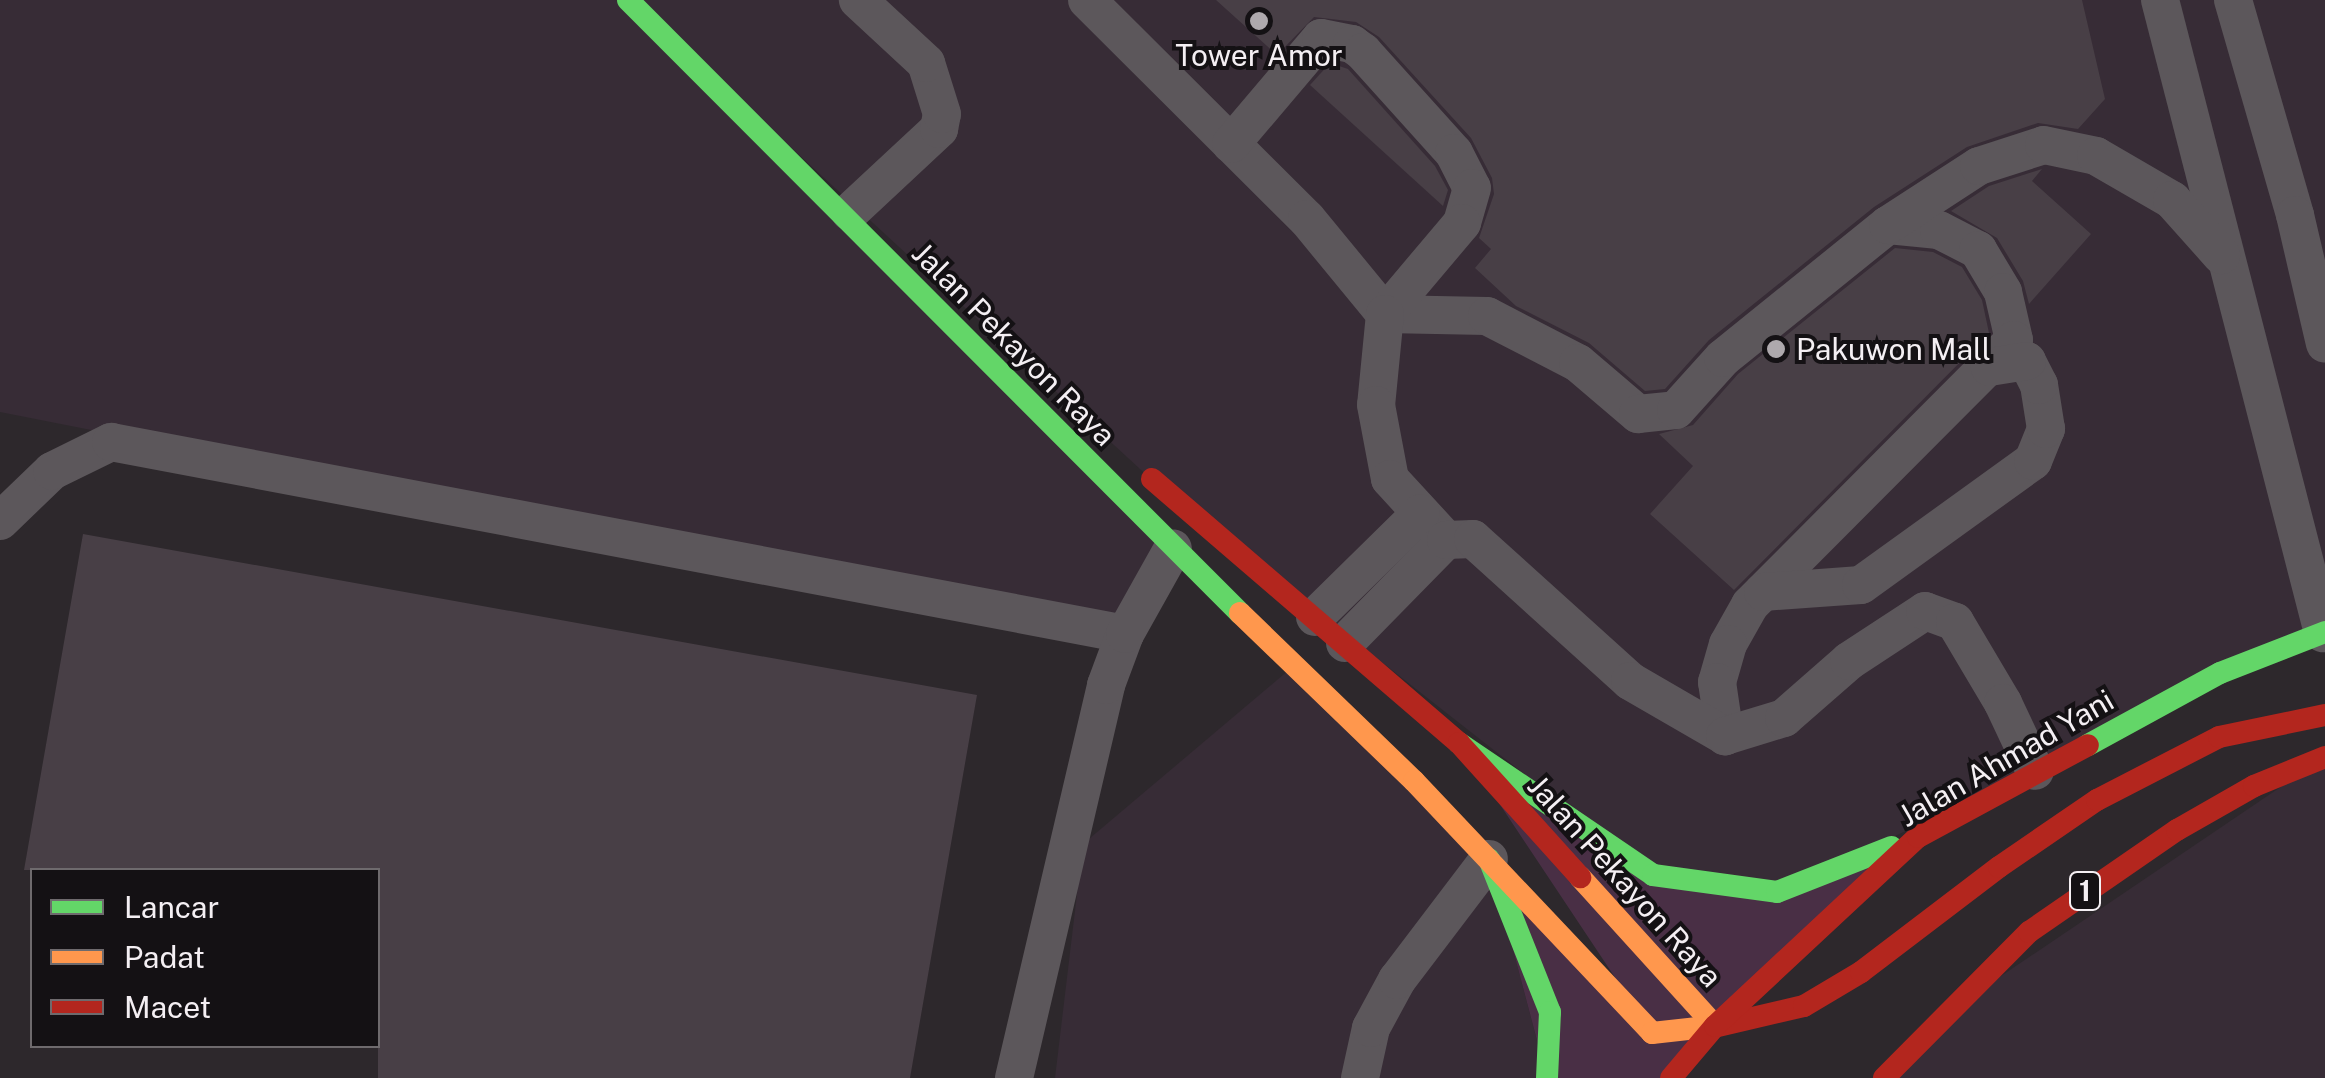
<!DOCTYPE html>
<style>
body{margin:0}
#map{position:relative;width:2325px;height:1078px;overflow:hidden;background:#2d282c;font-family:"Public Sans",sans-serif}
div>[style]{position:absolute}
.built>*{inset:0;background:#372c36}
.green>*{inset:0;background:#492f45}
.building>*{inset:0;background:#483f46}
.lane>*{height:38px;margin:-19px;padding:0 19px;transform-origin:19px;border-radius:19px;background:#5c575b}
.fast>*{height:22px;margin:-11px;padding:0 11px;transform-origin:11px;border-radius:11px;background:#63d668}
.slow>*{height:22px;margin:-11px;padding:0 11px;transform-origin:11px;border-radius:11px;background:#ff974d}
.jam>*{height:22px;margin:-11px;padding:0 11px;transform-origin:11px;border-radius:11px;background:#b3261e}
.dots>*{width:28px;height:28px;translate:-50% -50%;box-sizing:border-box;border:5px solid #141114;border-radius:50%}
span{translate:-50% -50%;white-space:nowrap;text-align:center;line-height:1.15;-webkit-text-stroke:8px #141114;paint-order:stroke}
.shield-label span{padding:2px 8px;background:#141114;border:2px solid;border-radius:8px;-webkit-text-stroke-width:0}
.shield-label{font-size:28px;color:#f4eff3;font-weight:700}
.poi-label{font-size:30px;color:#f4eff3}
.left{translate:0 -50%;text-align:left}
.street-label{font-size:30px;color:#f4eff3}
.legend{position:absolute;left:30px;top:868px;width:350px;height:180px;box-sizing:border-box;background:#141114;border:2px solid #6e6a6d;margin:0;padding:12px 18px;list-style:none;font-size:30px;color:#f4eff3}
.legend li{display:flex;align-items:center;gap:20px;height:50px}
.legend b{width:50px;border:2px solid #6e6a6d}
</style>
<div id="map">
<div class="built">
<div style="clip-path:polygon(0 0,628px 0,1173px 548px,1125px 634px,0 412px)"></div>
<div style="clip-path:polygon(631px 0,2325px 0,2325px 632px,1777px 892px,1653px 875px,1165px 492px)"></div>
<div style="clip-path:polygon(1296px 664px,1489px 859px,1547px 1078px,1055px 1078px,1083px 844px)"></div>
<div style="clip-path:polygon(2325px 757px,2325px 1078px,1884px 1078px,1942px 1016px)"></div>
</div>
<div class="green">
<div style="clip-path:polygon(1459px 743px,1653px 875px,1777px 891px,1918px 837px,1671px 1078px,1547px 1078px,1489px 859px,1652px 1033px)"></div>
</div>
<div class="building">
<div style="clip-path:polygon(1216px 0,2082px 0,2105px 99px,2078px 129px,2038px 123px,1967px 147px,1874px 207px,1709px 340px,1665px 389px,1645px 391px,1589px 343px,1516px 306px,1475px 268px,1491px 249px,1479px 238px,1494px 194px,1492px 178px,1471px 138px,1379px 37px,1356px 22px,1314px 17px,1277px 55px)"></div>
<div style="clip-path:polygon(1330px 63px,1348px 69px,1435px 166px,1448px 190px,1443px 206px,1310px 85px)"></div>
<div style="clip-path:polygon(2042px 169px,2032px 181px,2091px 234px,2029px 304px,2023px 281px,1997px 238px,1951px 211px,1989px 186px)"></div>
<div style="clip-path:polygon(1895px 248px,1933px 252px,1962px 267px,1982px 300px,1989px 333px,1734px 590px,1650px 514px,1693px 466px,1659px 434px,1693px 425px,1738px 374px)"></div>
<div style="clip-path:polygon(83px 534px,977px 695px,910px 1078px,378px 1078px,378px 870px,24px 870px)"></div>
</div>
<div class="lane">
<div style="left:1087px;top:0;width:310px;rotate:44.9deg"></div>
<div style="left:1307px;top:219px;width:123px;rotate:50.6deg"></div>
<div style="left:1385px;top:314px;width:102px;rotate:1.1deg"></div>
<div style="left:1487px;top:316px;width:102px;rotate:27.3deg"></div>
<div style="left:1578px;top:363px;width:79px;rotate:40.4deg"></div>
<div style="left:1638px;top:414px;width:38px;rotate:-6deg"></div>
<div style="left:1676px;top:410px;width:70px;rotate:-47.9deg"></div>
<div style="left:1723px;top:358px;width:212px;rotate:-38.9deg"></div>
<div style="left:1888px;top:225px;width:51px;rotate:5.6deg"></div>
<div style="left:1939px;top:230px;width:44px;rotate:27.1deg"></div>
<div style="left:1978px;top:250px;width:49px;rotate:59.2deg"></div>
<div style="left:2003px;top:292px;width:49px;rotate:77.1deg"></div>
<div style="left:2014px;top:340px;width:374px;rotate:134.9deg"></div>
<div style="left:1750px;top:605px;width:45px;rotate:119.4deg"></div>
<div style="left:1728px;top:644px;width:40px;rotate:106deg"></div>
<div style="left:1717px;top:682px;width:55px;rotate:81.6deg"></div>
<div style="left:2160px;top:0;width:654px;rotate:75.56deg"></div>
<div style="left:2233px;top:0;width:224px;rotate:73.9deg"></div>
<div style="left:2295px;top:215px;width:132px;rotate:76.9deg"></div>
<div style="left:1231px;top:144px;width:139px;rotate:-49.7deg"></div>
<div style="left:1321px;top:38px;width:32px;rotate:11deg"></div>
<div style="left:1352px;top:44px;width:14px;rotate:36deg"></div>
<div style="left:1363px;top:52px;width:136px;rotate:48deg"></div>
<div style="left:1454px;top:153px;width:39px;rotate:63deg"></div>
<div style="left:1472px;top:188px;width:36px;rotate:106deg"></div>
<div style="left:1462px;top:223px;width:119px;rotate:130.2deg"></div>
<div style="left:1385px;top:314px;width:91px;rotate:95.6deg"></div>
<div style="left:1376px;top:405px;width:75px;rotate:79.3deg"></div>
<div style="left:1390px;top:479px;width:83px;rotate:47.4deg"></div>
<div style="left:850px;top:212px;width:122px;rotate:-43deg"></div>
<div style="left:939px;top:129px;width:15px;rotate:-79deg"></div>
<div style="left:942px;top:114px;width:53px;rotate:-107.4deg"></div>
<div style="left:926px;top:63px;width:93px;rotate:-137.2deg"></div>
<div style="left:1888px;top:225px;width:108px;rotate:-33deg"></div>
<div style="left:1979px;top:166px;width:68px;rotate:-17.9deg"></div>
<div style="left:2044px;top:145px;width:53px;rotate:11.9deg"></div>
<div style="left:2096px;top:156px;width:88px;rotate:30.1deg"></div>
<div style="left:2172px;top:200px;width:74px;rotate:48.3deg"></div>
<div style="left:0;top:521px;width:72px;rotate:-43.9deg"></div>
<div style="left:52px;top:471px;width:66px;rotate:-26.2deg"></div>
<div style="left:111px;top:442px;width:1032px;rotate:10.72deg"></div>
<div style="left:1763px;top:592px;width:98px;rotate:-4.1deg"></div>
<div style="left:1861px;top:585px;width:212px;rotate:-35.8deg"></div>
<div style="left:2033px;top:461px;width:35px;rotate:-68deg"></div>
<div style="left:2046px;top:429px;width:45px;rotate:-99deg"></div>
<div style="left:2039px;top:385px;width:27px;rotate:-117deg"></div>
<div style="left:2027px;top:361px;width:38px;rotate:171deg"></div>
<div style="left:1315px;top:617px;width:148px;rotate:-44.5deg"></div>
<div style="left:1345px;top:643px;width:144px;rotate:-45.6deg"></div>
<div style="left:1446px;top:540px;width:27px;rotate:-2deg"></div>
<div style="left:1473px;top:539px;width:212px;rotate:42.1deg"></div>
<div style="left:1630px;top:681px;width:110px;rotate:30.1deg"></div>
<div style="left:1725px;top:736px;width:62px;rotate:-17deg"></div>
<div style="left:1784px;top:718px;width:86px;rotate:-41.2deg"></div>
<div style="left:1849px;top:661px;width:91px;rotate:-33.3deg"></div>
<div style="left:1925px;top:611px;width:32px;rotate:20deg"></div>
<div style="left:1955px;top:622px;width:94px;rotate:59.3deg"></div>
<div style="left:2003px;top:703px;width:75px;rotate:64.8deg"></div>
<div style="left:1014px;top:1078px;width:404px;rotate:-76.8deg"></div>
<div style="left:1106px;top:685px;width:54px;rotate:-69.6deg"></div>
<div style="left:1125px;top:634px;width:98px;rotate:-60.8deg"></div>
<div style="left:1360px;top:1078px;width:51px;rotate:-77.6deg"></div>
<div style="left:1371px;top:1028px;width:55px;rotate:-61.6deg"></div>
<div style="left:1397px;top:980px;width:152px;rotate:-52.8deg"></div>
</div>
<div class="fast">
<div style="left:628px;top:0;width:866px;rotate:45.05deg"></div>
<div style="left:1459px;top:743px;width:235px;rotate:34.2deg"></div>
<div style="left:1653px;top:875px;width:125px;rotate:7.8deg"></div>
<div style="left:1777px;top:892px;width:123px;rotate:-21.5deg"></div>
<div style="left:2088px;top:745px;width:150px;rotate:-28.6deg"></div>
<div style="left:2220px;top:673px;width:113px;rotate:-21.3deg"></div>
<div style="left:1489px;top:859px;width:165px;rotate:68.3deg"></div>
<div style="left:1550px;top:1012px;width:66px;rotate:92.6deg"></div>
</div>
<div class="slow">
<div style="left:1240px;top:613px;width:242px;rotate:44deg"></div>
<div style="left:1414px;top:781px;width:347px;rotate:46.6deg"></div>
<div style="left:1652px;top:1033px;width:63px;rotate:-6.3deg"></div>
<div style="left:1580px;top:877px;width:201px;rotate:47.8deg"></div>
</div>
<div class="jam">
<div style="left:1152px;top:479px;width:405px;rotate:40.7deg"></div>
<div style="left:1459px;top:743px;width:181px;rotate:47.9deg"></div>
<div style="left:1718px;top:1026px;width:88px;rotate:-13.1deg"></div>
<div style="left:1804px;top:1006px;width:66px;rotate:-30.8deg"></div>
<div style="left:1861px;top:972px;width:173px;rotate:-37.3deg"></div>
<div style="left:1999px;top:867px;width:119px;rotate:-34.4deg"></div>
<div style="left:2097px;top:800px;width:137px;rotate:-27.3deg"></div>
<div style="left:2219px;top:737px;width:108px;rotate:-11.7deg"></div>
<div style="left:1671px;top:1078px;width:68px;rotate:-49.8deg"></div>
<div style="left:1715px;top:1026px;width:277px;rotate:-43deg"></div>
<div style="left:1918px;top:837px;width:193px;rotate:-28.4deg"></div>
<div style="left:1884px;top:1078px;width:206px;rotate:-45.2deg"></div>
<div style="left:2029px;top:932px;width:180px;rotate:-34.6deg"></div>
<div style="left:2177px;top:830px;width:89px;rotate:-29.7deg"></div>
<div style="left:2254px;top:786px;width:77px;rotate:-22.2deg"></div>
</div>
<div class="dots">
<div style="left:1259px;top:21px;background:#aea9ad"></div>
<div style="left:1776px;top:349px;background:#aea9ad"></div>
</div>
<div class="shield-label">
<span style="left:2085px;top:891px">1</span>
</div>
<div class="poi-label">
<span style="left:1259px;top:55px">Tower Amor</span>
<span class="left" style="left:1796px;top:349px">Pakuwon Mall</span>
</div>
<div class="street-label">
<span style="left:1014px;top:344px;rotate:45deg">Jalan Pekayon Raya</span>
<span style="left:2006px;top:758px;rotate:-30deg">Jalan Ahmad Yani</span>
<span style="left:1625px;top:881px;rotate:48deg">Jalan Pekayon Raya</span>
</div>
<ul class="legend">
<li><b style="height:12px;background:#63d668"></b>Lancar</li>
<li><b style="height:12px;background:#ff974d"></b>Padat</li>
<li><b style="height:12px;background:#b3261e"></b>Macet</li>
</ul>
</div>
